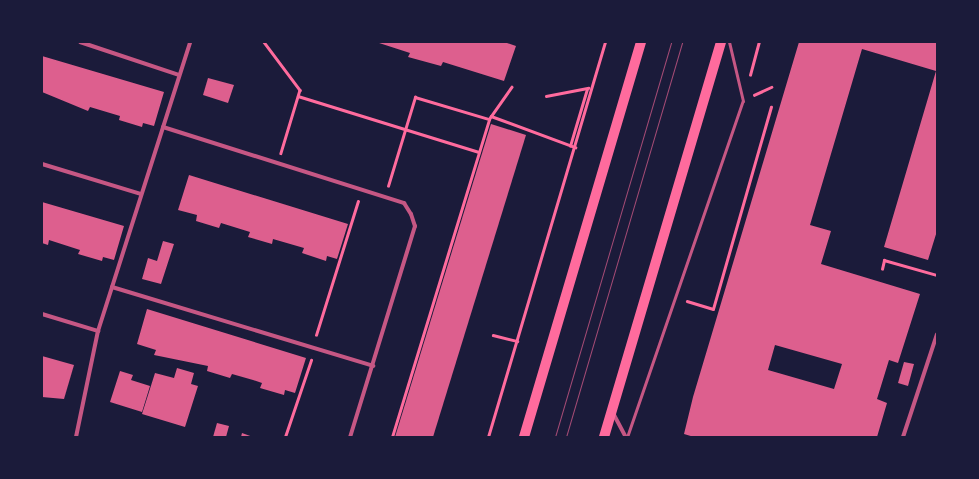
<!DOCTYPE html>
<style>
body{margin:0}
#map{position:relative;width:979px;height:479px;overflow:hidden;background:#1b1b3a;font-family:Arial,sans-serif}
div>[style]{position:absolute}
.building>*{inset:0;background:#dd5f8e}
.path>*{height:2.5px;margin:-1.25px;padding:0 1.25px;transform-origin:1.25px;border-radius:1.25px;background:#ff6b9d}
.service>*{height:3px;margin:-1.5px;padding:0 1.5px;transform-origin:1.5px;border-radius:1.5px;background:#c65784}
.minor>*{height:4px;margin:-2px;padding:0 2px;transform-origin:2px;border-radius:2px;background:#c65784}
.primary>*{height:10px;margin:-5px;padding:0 5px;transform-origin:5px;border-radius:5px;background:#ff6b9d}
.tram>*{height:1px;margin:-0.5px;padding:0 0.5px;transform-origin:0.5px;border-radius:0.5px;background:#a44b75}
span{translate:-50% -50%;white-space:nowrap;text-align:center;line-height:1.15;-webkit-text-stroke:3.5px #1b1b3a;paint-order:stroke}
.frame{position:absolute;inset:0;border:43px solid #1b1b3a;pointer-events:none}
</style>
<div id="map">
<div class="building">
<div style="clip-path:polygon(376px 42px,504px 42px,516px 46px,504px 81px,443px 62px,441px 66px,408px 57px,410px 53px)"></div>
<div style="clip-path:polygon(evenodd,799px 42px,937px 42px,937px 231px,928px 260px,884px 247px,936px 71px,862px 49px,810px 225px,831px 231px,821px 264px,920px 294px,898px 363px,889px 360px,877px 399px,887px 403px,877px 437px,694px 437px,684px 434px,693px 397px,799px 42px,775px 345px,842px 364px,834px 389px,768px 370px,775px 345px)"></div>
<div style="clip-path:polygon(42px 56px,164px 92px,154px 126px,143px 123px,142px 127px,119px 120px,120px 116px,90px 107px,88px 111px,42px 92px)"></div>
<div style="clip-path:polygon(208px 78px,234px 85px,228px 103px,203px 95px)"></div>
<div style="clip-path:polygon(491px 124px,526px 135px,433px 437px,395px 437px)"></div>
<div style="clip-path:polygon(189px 175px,348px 224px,337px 259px,327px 256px,326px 261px,302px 253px,304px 248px,273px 239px,272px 244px,248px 237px,250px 232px,221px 223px,219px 228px,196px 221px,197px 215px,178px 210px)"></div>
<div style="clip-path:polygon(42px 202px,124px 226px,114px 260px,103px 257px,102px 261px,78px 254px,80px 250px,49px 240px,48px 245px,42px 243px)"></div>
<div style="clip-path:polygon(163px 241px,174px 244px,161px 284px,142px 279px,148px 258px,157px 261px)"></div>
<div style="clip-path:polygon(147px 309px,306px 358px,295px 393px,285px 390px,284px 395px,260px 388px,262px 383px,253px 380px,232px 374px,230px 378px,207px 371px,208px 366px,154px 355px,156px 350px,137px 344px)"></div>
<div style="clip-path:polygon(42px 356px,74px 365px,64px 399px,42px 397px)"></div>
<div style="clip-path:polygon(904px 362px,914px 364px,908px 386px,898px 383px)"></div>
<div style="clip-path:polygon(177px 368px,194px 373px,191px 384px,198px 386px,185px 427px,142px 414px,155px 373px,174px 378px)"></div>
<div style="clip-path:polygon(120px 371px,133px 375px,131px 380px,150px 386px,142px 412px,110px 402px)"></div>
<div style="clip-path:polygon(217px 423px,229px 426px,226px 437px,213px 437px)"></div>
<div style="clip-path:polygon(242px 433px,253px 437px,241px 437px)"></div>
</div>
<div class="path">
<div style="left:264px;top:42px;width:60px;rotate:53.1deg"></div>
<div style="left:300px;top:90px;width:66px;rotate:106.8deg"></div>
<div style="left:750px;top:75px;width:34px;rotate:-75deg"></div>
<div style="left:754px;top:95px;width:19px;rotate:-25deg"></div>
<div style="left:298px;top:96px;width:189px;rotate:17.2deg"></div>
<div style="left:546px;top:96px;width:43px;rotate:-10.8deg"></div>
<div style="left:491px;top:116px;width:90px;rotate:20.3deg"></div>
<div style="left:570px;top:146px;width:59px;rotate:-73.4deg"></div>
<div style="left:388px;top:186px;width:93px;rotate:-73.1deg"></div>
<div style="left:415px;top:97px;width:77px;rotate:16.6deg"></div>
<div style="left:882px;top:269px;width:9px;rotate:-77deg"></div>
<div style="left:884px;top:260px;width:55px;rotate:15.8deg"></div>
<div style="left:687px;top:301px;width:27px;rotate:17deg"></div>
<div style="left:713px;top:309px;width:210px;rotate:-74deg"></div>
<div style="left:316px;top:335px;width:140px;rotate:-72.6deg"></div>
<div style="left:493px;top:335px;width:25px;rotate:14deg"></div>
<div style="left:285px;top:437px;width:81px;rotate:-71.3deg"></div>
<div style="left:392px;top:437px;width:332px;rotate:-73deg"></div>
<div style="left:489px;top:119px;width:39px;rotate:-55deg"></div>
<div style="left:488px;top:437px;width:412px;rotate:-73.5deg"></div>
</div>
<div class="service">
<div style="left:627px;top:437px;width:355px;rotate:-71deg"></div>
<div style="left:743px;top:101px;width:61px;rotate:-103.3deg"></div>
</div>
<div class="minor">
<div style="left:80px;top:42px;width:104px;rotate:18.4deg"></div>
<div style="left:163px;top:127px;width:253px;rotate:17.5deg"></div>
<div style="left:404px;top:203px;width:13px;rotate:58deg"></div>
<div style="left:411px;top:214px;width:13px;rotate:72deg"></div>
<div style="left:415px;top:226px;width:221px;rotate:107.1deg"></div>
<div style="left:42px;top:164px;width:103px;rotate:16.9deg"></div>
<div style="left:112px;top:287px;width:273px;rotate:16.8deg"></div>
<div style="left:42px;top:314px;width:59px;rotate:16.9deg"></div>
<div style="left:613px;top:413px;width:27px;rotate:62deg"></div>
<div style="left:76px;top:437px;width:108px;rotate:-78.3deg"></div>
<div style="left:98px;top:331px;width:303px;rotate:-72.3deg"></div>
<div style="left:903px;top:437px;width:108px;rotate:-71.7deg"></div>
</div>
<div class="primary">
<div style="left:524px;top:437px;width:412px;rotate:-73.5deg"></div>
<div style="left:604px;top:437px;width:412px;rotate:-73.5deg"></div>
</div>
<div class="tram">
<div style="left:555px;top:437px;width:412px;rotate:-73.6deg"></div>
<div style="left:566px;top:437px;width:412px;rotate:-73.6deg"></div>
</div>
<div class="frame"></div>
</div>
